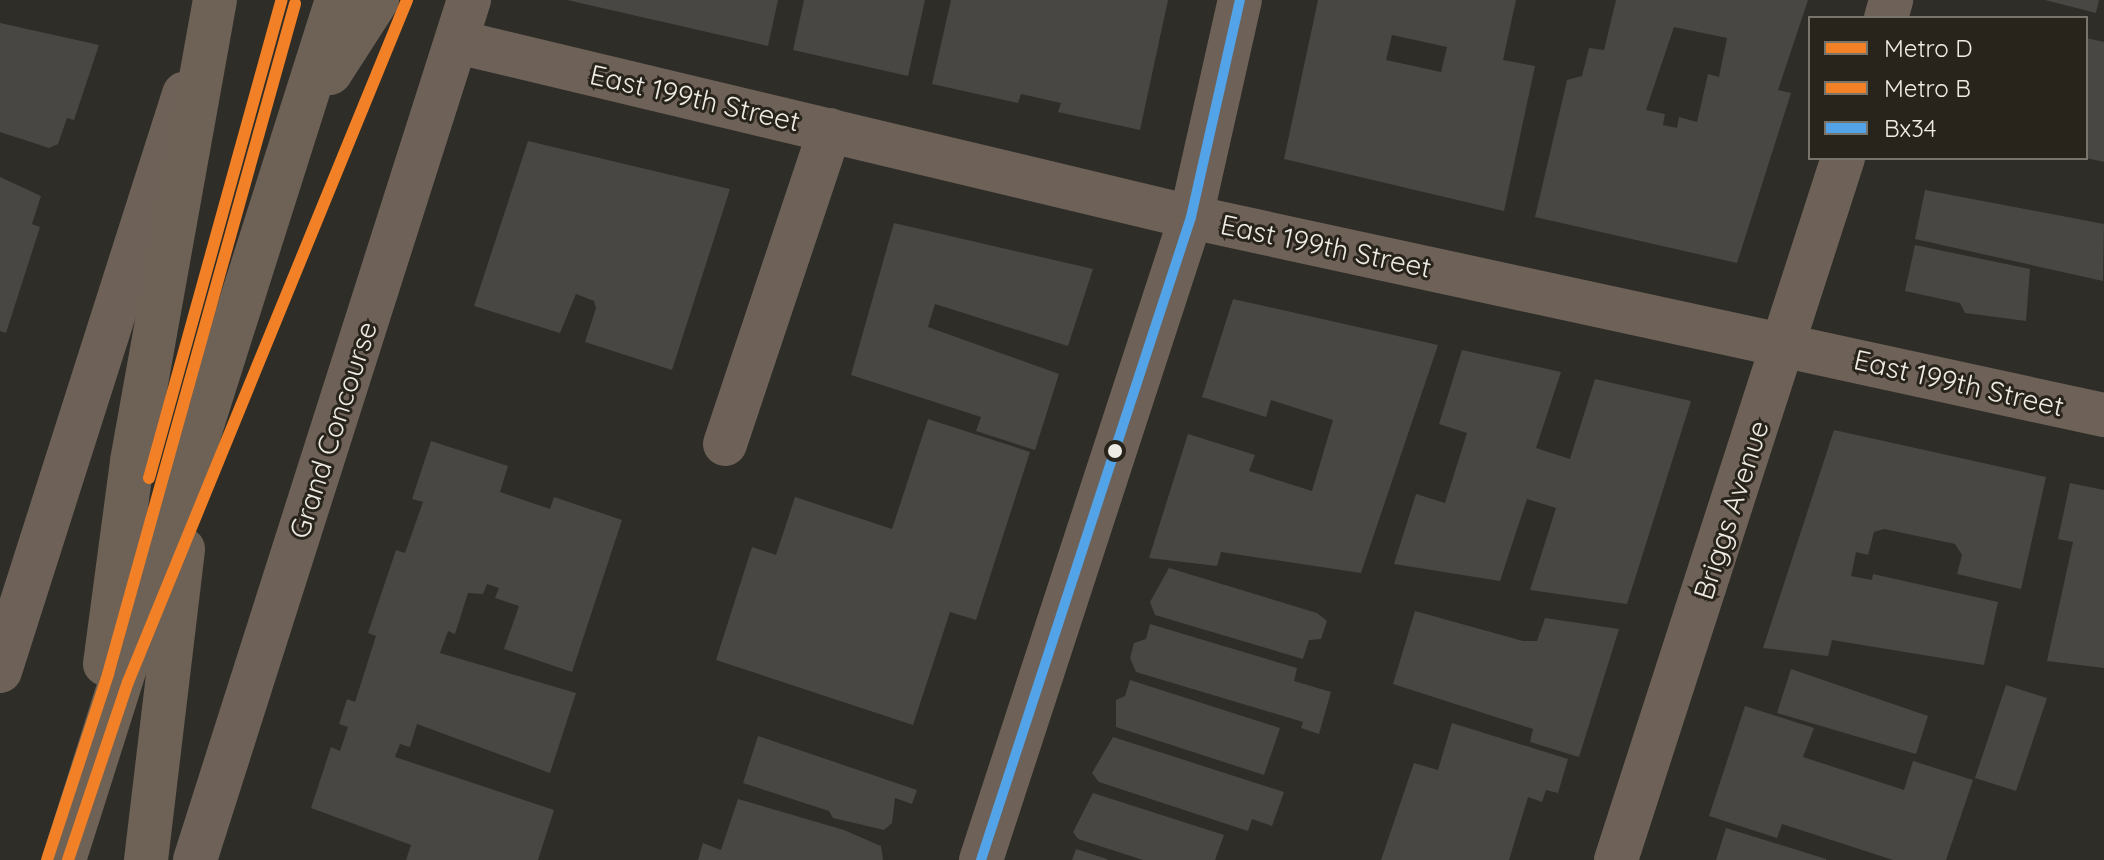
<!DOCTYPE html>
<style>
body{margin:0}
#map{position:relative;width:2104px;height:860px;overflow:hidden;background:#2e2d28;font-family:Quicksand,sans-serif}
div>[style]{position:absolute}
.building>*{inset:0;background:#484743}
.minor>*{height:44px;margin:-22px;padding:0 22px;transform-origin:22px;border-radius:22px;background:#6e6258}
.major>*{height:44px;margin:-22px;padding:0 22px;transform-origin:22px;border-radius:22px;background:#6e6156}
.bus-1>*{height:10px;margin:-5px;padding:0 5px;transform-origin:5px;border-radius:5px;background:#53a3e8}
.metro-1>*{height:12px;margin:-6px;padding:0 6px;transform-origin:6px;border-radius:6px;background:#f18026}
.metro-2>*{height:12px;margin:-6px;padding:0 6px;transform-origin:6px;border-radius:6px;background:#f18026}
.dots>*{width:22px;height:22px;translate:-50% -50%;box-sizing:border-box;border:4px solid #28241b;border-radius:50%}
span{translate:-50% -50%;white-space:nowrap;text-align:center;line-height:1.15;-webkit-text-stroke:6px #28241b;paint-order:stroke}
.street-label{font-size:28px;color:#eeebe5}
.legend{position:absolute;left:1808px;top:16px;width:280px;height:144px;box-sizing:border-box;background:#28241b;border:2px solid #77746c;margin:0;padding:10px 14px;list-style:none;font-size:24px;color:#eeebe5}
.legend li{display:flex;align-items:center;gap:16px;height:40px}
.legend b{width:40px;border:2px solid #77746c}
</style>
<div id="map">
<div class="building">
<div style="clip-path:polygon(567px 0,778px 0,768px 46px)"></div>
<div style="clip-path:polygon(804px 0,925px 0,908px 76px,793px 50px)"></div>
<div style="clip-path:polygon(951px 0,1168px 0,1140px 130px,1058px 112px,1061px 103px,1021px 94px,1018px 103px,932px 84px)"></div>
<div style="clip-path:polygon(evenodd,1318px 0,1516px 0,1503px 60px,1535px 66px,1504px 211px,1284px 159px,1318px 0,1392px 35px,1447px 47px,1441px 72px,1386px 60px,1392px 35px)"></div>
<div style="clip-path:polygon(evenodd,1616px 0,1808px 0,1778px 90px,1791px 93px,1737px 263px,1535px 217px,1567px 80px,1582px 76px,1589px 48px,1604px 50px,1616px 0,1674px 27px,1727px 38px,1719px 77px,1708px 74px,1697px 122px,1679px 117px,1677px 128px,1663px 125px,1665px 114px,1646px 110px,1674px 27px)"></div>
<div style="clip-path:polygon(2045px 0,2099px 0,2096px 13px)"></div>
<div style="clip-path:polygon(0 23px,99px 45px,74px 120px,67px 118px,58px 144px,49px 148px,0 132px)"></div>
<div style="clip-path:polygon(2086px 38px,2104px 42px,2104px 162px,2086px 158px)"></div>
<div style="clip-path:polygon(528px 141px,730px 189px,672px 370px,585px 342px,596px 308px,594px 301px,576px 294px,560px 333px,474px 306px)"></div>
<div style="clip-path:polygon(0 177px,41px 196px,32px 224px,40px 227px,6px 333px,0 331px)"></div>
<div style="clip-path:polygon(1925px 190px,2104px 224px,2103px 281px,1915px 239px)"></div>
<div style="clip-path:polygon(894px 223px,1093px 269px,1068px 346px,935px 304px,928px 327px,1059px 374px,1035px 450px,976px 431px,981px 417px,851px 375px)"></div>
<div style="clip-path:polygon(1915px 245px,2030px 269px,2026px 321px,1965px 313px,1960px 303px,1905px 291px)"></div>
<div style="clip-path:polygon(1233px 299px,1438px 345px,1361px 573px,1221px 552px,1217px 566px,1149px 558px,1188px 434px,1255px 455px,1249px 471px,1312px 491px,1333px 420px,1271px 400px,1266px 417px,1202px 397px)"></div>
<div style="clip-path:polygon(1462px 350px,1561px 372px,1536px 448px,1570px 459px,1595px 379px,1691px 401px,1627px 604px,1530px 590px,1556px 508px,1527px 499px,1500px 581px,1394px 564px,1416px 494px,1445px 503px,1467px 433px,1439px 424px)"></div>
<div style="clip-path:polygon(928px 419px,1030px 452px,976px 620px,950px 612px,913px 725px,716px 660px,752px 547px,776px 555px,795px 497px,892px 529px)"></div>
<div style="clip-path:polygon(1834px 430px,2046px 477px,2021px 589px,1957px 574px,1962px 555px,1955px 544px,1884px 529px,1874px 532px,1868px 555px,1856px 552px,1851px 576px,1872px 580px,1873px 574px,1998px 602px,1984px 665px,1832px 640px,1828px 656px,1763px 648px)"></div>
<div style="clip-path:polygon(431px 441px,508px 466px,500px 492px,550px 509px,554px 497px,622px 520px,572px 672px,504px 649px,519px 606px,495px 598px,499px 588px,487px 584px,483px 594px,468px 593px,455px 634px,448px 631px,440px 653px,576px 693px,550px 773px,417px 724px,410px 747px,400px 744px,395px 757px,554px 810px,538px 860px,406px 860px,411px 845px,311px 808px,331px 747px,340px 751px,348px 727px,339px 724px,347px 699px,355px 702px,376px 636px,368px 633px,396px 550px,405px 553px,423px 502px,412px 499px)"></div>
<div style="clip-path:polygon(2070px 483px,2104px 490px,2104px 668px,2047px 661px,2073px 542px,2058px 539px)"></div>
<div style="clip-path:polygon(1169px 568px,1317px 613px,1327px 621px,1321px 639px,1309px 640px,1303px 659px,1155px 615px,1150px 602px)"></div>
<div style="clip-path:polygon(1415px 611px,1523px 641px,1537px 641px,1545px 618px,1619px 629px,1579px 757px,1530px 742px,1533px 729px,1393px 684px)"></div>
<div style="clip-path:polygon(1150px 624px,1297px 668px,1294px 681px,1331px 692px,1319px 734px,1301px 728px,1303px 722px,1136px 672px,1130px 658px,1134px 643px,1146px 639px)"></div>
<div style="clip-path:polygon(1791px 669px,1928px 716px,1916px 754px,1777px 713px)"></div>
<div style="clip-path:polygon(1130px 680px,1280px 728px,1264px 775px,1116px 727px,1116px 700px,1125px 696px)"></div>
<div style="clip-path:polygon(2006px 685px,2047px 698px,2016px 791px,1975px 778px)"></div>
<div style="clip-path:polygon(1745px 706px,1814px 728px,1803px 757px,1904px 790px,1913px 761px,1973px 780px,1946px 860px,1893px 860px,1782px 824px,1777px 838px,1709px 816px)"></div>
<div style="clip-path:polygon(1452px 723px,1568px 759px,1558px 793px,1546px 790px,1542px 802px,1528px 797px,1509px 860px,1381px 860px,1414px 763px,1438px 770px)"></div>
<div style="clip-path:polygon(758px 736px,917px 790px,912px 804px,895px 798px,892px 823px,884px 830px,833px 818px,829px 811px,743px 783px)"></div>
<div style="clip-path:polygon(1113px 737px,1284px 792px,1272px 826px,1252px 819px,1248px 831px,1099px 782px,1092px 773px)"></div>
<div style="clip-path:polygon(1093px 793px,1224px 835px,1215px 860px,1143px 860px,1078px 839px,1073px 832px)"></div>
<div style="clip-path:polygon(738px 799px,844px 830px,881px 846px,883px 860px,698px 860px,703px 843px,721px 850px)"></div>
<div style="clip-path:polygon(1726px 828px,1826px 859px,1826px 860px,1716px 860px)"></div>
<div style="clip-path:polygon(1076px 849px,1107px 859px,1107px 860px,1072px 860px)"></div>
</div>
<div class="minor">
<div style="left:1886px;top:18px;width:19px;rotate:-74deg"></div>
<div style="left:458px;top:42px;width:754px;rotate:13.43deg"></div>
<div style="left:1191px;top:217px;width:934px;rotate:12.24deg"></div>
<div style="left:725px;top:444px;width:331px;rotate:-71.5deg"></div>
<div style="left:0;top:671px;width:606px;rotate:-72.31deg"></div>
<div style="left:195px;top:860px;width:903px;rotate:-72.33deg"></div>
<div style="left:981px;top:860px;width:676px;rotate:-71.91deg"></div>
<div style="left:1191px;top:217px;width:222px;rotate:-77.3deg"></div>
<div style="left:1616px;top:860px;width:738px;rotate:-72.08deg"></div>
</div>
<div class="major">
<div style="left:330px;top:73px;width:87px;rotate:-57.2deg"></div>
<div style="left:105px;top:664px;width:205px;rotate:-82.4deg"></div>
<div style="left:132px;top:461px;width:468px;rotate:-79.8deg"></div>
<div style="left:64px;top:860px;width:902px;rotate:-72.39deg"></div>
<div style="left:146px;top:860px;width:313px;rotate:-83.2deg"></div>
</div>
<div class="bus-1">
<div style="left:981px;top:860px;width:676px;rotate:-71.91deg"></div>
<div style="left:1191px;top:217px;width:222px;rotate:-77.3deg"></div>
</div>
<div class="metro-1">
<div style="left:149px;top:478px;width:496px;rotate:-74.5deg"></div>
<div style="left:68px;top:860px;width:188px;rotate:-71.4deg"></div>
<div style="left:128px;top:682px;width:737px;rotate:-67.75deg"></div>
</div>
<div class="metro-2">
<div style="left:47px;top:860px;width:196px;rotate:-71.8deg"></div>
<div style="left:108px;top:674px;width:696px;rotate:-74.41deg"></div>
</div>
<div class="dots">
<div style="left:1115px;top:451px;background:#eeebe5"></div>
</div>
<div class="street-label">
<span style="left:695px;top:98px;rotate:13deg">East 199th Street</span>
<span style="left:1326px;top:246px;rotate:12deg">East 199th Street</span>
<span style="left:1959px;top:383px;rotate:13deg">East 199th Street</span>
<span style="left:333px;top:430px;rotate:-72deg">Grand Concourse</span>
<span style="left:1731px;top:510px;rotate:-72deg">Briggs Avenue</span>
</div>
<ul class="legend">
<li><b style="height:10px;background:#f18026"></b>Metro D</li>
<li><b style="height:10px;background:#f18026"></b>Metro B</li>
<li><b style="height:10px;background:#53a3e8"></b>Bx34</li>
</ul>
</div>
